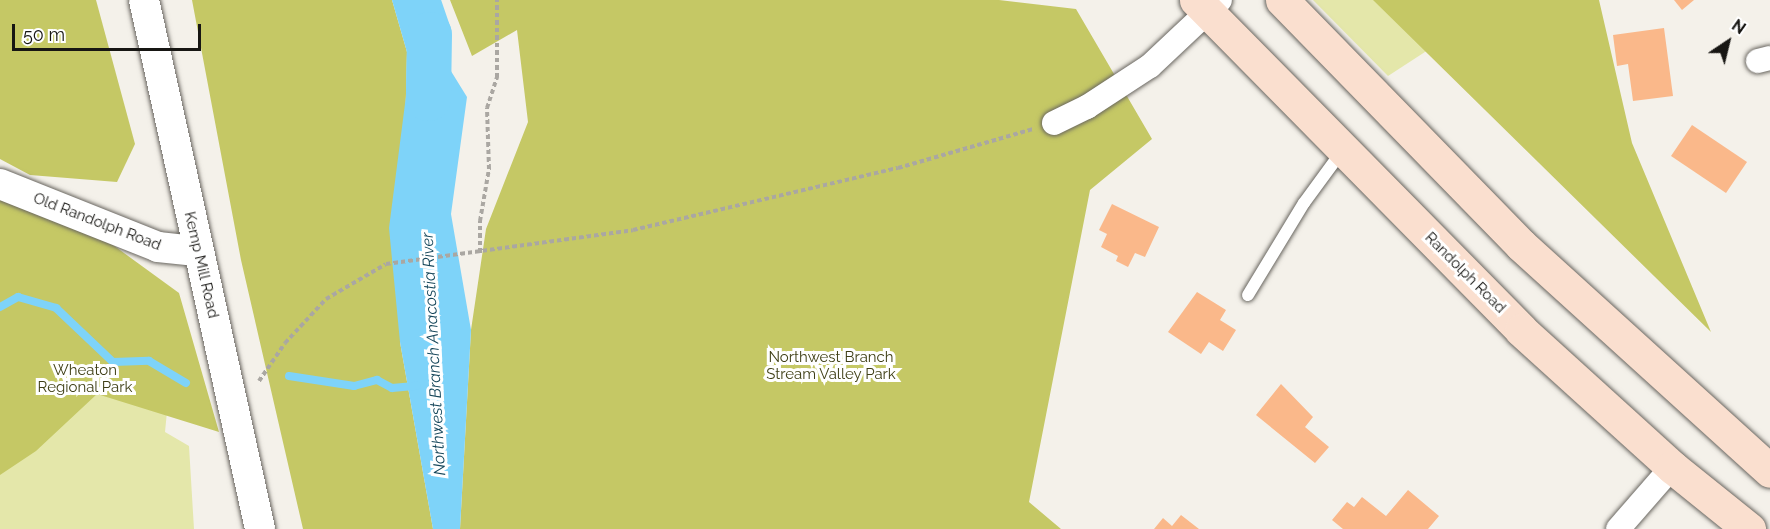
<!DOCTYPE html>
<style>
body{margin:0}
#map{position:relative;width:1770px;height:529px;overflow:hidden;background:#f4f1ea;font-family:Raleway,sans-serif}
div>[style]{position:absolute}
.green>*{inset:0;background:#e4e7aa}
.forest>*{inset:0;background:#c5c865}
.water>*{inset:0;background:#7ed3f9}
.stream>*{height:8px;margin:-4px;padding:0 4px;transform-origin:4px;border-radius:4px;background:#7ed3f9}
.river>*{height:45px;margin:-22.5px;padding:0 22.5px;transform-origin:22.5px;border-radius:22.5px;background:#7ed3f9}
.building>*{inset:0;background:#fab88a}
.path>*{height:4px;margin-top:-2px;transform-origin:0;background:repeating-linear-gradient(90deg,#aaa7a2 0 4.5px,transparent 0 7.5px)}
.roads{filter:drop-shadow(0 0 2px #696660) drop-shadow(0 0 2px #696660)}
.service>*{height:12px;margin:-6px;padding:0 6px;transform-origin:6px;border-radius:6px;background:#fff}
.minor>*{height:24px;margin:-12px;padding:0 12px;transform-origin:12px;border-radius:12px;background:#fff}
.tertiary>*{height:30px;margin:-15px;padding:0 15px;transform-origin:15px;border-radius:15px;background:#fff}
.primary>*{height:33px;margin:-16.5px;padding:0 16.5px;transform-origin:16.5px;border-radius:16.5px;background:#fadfcf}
span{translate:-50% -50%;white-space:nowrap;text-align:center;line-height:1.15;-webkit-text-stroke:6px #fff;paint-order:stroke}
.street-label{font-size:15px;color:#171613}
.park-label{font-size:15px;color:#3f3f16}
.water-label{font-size:16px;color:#15465a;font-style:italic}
.north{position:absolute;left:1698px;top:12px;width:60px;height:60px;-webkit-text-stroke:4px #fff;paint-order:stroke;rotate:35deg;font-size:16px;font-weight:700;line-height:24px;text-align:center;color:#171613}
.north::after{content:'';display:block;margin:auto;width:21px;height:27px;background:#171613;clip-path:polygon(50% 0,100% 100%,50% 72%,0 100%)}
.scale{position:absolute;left:12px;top:24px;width:189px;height:27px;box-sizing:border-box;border:3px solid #171613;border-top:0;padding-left:8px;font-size:18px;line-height:21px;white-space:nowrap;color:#171613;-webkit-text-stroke:4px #fff;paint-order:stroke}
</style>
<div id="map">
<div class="green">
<div style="clip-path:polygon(1313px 0,1505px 0,1388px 76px)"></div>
<div style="clip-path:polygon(0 228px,175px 330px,165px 432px,189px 446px,194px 529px,0 529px)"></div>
</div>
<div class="forest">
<div style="clip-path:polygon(0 0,96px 0,135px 144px,117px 182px,30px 175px,0 159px)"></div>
<div style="clip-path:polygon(192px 0,392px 0,407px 52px,400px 342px,433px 529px,303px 529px,241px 260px)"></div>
<div style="clip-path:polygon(450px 0,999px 0,1076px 9px,1152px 139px,1090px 190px,1029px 502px,1061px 529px,460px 529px,471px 330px,486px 229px,528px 122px,517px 30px,472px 56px)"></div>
<div style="clip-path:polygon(1373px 0,1599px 0,1632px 143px,1711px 332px)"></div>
<div style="clip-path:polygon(0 184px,69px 213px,179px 293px,219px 432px,97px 394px,36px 451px,0 475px)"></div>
</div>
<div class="water">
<div style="clip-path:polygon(392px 0,407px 0,467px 97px,451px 214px,471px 330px,460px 529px,433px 529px,400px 342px,389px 228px,406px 96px,407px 52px)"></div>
</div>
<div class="stream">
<div style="left:0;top:307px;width:21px;rotate:-29deg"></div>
<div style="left:18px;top:297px;width:40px;rotate:16deg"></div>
<div style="left:56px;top:308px;width:79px;rotate:43.5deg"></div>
<div style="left:113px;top:362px;width:36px;rotate:-2deg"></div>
<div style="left:149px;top:361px;width:43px;rotate:30.7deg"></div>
<div style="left:289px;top:376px;width:66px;rotate:8.7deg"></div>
<div style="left:354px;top:386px;width:24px;rotate:-15deg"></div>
<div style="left:377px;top:380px;width:17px;rotate:28deg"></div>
<div style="left:392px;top:388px;width:25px;rotate:-5deg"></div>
</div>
<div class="river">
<div style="left:417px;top:0;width:36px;rotate:71deg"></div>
<div style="left:429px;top:34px;width:64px;rotate:90.9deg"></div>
</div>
<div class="building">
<div style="clip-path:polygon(1674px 0,1694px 0,1682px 10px)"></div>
<div style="clip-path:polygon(1664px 28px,1673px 96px,1633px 101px,1628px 64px,1617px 66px,1613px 35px)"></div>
<div style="clip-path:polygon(1692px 125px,1747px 162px,1726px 193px,1671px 156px)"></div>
<div style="clip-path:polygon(1112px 204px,1159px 227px,1145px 257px,1135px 253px,1128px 267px,1116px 261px,1118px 256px,1101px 247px,1107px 234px,1099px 230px)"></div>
<div style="clip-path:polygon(1197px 292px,1226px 310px,1220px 320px,1236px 330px,1223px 351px,1209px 342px,1201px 354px,1168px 332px)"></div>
<div style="clip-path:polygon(1281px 384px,1313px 417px,1305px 427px,1329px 447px,1315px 463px,1256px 415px)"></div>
<div style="clip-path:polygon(1408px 490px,1439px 516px,1428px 529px,1343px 529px,1332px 520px,1347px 502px,1354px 507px,1362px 497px,1386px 516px)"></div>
<div style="clip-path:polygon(1181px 515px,1199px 529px,1154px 529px,1163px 518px,1172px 526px)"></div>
</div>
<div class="path">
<div style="left:480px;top:253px;width:32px;rotate:-90deg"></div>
<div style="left:480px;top:221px;width:53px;rotate:-80.2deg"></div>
<div style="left:489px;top:169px;width:61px;rotate:-91.9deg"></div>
<div style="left:487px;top:108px;width:33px;rotate:-72deg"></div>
<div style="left:497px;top:77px;width:77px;rotate:-90deg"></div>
<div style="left:259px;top:381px;width:46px;rotate:-55.6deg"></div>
<div style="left:285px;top:343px;width:60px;rotate:-47deg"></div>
<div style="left:326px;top:299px;width:69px;rotate:-30.3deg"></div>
<div style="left:386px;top:264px;width:249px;rotate:-7.8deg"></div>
<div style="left:633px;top:230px;width:272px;rotate:-13.2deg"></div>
<div style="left:898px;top:168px;width:141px;rotate:-16.1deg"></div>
</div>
<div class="roads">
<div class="service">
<div style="left:1248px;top:295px;width:108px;rotate:-58.7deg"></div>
<div style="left:1304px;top:203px;width:64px;rotate:-53.8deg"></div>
</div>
<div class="minor">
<div style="left:1758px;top:61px;width:12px;rotate:-14deg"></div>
<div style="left:1054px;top:123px;width:37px;rotate:-26deg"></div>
<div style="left:1087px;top:107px;width:75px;rotate:-33.1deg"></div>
<div style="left:1150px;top:66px;width:96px;rotate:-43.3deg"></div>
<div style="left:1618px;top:529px;width:82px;rotate:-48.9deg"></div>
</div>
<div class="tertiary">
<div style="left:144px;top:0;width:542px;rotate:77.63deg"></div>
<div style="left:0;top:184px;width:170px;rotate:21.7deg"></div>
<div style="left:158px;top:247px;width:39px;rotate:6deg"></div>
</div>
<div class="primary">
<div style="left:1196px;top:0;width:463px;rotate:45.4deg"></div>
<div style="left:1521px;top:330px;width:204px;rotate:42.2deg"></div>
<div style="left:1672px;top:467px;width:99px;rotate:38.8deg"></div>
<div style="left:1282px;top:0;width:342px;rotate:45.7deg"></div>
<div style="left:1521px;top:245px;width:336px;rotate:42.2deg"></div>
</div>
</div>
<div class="street-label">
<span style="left:97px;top:222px;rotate:21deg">Old Randolph Road</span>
<span style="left:201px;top:265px;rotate:77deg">Kemp Mill Road</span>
<span style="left:1465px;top:273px;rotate:45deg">Randolph Road</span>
</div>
<div class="park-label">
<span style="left:831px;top:366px">Northwest Branch<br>Stream Valley Park</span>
<span style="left:85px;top:379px">Wheaton<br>Regional Park</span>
</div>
<div class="water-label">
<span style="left:434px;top:354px;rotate:-93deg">Northwest Branch Anacostia River</span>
</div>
<div class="north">N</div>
<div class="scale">50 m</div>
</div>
